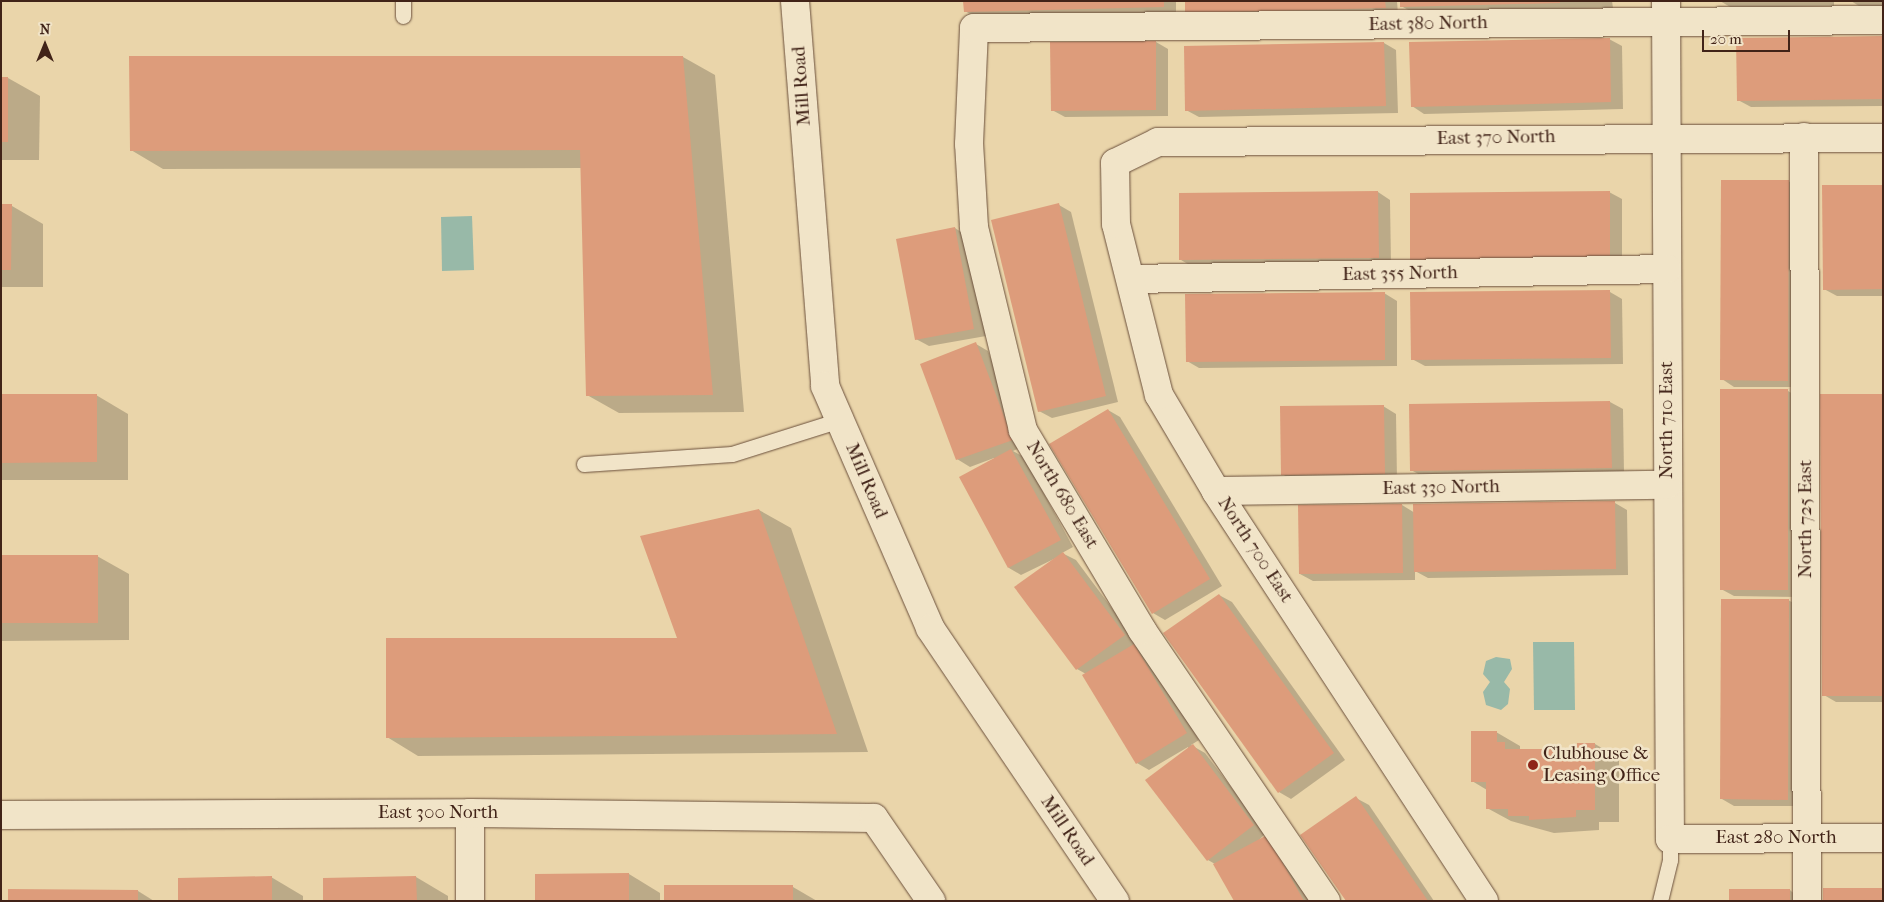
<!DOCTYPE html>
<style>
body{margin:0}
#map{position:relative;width:1884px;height:902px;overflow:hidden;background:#ead5aa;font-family:"IM FELL French Canon",serif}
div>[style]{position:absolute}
.water>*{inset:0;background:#98b9a8}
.shadow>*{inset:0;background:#0003}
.building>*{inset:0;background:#dd9c7b}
.roads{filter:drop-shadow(0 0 1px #6b503c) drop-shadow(0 0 1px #6b503c)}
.lane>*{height:15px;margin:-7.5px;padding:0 7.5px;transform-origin:7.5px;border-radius:7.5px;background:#f1e4c8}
.street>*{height:28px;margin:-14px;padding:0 14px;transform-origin:14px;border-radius:14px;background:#f1e4c8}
.secondary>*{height:28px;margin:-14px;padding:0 14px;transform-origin:14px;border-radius:14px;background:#f1e4c8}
.dots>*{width:14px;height:14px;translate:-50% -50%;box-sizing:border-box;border:2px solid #f1e4c8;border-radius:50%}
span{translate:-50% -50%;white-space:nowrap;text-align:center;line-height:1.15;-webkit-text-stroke:5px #f1e4c8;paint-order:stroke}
.street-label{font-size:19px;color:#412318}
.poi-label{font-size:19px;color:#412318}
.left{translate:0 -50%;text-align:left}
.frame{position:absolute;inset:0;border:2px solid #412318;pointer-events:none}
.north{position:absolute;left:20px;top:20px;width:50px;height:50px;-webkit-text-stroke:4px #f1e4c8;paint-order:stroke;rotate:0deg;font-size:14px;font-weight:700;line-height:20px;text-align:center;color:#412318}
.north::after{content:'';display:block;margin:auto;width:18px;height:22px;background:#412318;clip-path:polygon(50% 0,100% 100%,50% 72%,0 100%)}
.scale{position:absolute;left:1702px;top:30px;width:88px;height:22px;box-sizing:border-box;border:2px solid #412318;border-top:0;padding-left:6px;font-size:15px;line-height:18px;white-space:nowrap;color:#412318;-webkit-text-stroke:4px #f1e4c8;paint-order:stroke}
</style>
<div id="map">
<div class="water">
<div style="clip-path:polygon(472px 216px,474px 270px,442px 271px,441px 217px)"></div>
<div style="clip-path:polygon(1533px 642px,1574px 642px,1575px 710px,1534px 710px)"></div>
<div style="clip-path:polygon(1496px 657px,1510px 659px,1512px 669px,1504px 682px,1510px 689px,1508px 704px,1501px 710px,1486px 705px,1483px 692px,1490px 682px,1483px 674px,1486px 661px)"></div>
</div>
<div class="shadow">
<div style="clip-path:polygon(965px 1px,1176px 1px,1176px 13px,977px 18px,965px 11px)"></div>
<div style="clip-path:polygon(1186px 1px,1397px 1px,1398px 15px,1199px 19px)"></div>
<div style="clip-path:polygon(1401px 1px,1612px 1px,1613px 8px,1414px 13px,1401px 6px)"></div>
<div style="clip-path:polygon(1720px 1px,1834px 1px,1834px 6px,1732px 8px)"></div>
<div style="clip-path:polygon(1851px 1px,1883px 1px,1883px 6px,1859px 6px)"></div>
<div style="clip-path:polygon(1883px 37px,1883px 106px,1751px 107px,1738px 100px)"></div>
<div style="clip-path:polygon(1609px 39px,1622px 46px,1623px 109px,1424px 114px,1412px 106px)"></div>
<div style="clip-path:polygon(1156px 42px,1168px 49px,1168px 116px,1065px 117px,1052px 110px)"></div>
<div style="clip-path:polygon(1384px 43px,1396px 50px,1398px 113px,1199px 117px,1186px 110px)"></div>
<div style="clip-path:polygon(683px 57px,715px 75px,744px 412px,619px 413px,587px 395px,582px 168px,163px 169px,131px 150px)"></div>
<div style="clip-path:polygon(1px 78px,8px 78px,40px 96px,39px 160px,1px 160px)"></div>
<div style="clip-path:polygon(1788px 181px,1801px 188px,1800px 387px,1734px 387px,1722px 379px)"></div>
<div style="clip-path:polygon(1883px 186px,1883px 296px,1837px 296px,1824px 289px)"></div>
<div style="clip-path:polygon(1378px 192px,1390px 200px,1391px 265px,1193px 267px,1181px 260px)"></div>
<div style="clip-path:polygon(1609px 192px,1622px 199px,1622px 265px,1424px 266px,1412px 259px)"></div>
<div style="clip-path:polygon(1px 205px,12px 206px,43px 224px,43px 287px,1px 287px)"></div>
<div style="clip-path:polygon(1059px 205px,1071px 212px,1118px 402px,1052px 418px,1039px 411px)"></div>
<div style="clip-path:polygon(955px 228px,967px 236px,986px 336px,929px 346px,916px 339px)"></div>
<div style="clip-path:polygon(1610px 292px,1622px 299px,1623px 364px,1425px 366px,1412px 359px)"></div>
<div style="clip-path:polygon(1384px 293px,1397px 301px,1397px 366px,1199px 368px,1187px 361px)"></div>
<div style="clip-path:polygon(976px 344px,988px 351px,1024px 446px,1013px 451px,1024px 457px,1073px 547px,1062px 553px,1076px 560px,1137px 642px,1133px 645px,1146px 653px,1199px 740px,1191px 745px,1205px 753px,1266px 833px,1258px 841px,1267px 836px,1312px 901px,1235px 901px,1215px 864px,1208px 860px,1188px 747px,1149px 770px,1137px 763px,1086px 674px,1077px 669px,1016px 588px,1058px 557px,1021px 575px,1009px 568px,994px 458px,970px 467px,957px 459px)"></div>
<div style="clip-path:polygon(1788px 391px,1800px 398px,1800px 597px,1734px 596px,1721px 589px)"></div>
<div style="clip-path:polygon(96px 395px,128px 414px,128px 480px,1px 480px,1px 396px)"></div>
<div style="clip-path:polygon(1883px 395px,1883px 702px,1836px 702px,1824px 695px)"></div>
<div style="clip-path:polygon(1610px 402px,1623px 409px,1624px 474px,1424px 477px,1411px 470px,1411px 405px)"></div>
<div style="clip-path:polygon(1383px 406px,1396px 414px,1397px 481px,1294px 481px,1282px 474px)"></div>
<div style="clip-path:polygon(1108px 410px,1120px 417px,1222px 586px,1165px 620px,1153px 613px)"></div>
<div style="clip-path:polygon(1615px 503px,1627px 510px,1628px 575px,1428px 578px,1415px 571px,1415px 580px,1313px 581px,1300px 574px,1402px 505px,1415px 513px)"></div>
<div style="clip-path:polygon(759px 510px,791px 528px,868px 752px,418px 756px,387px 737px,679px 639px)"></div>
<div style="clip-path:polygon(1px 556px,97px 556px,129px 574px,129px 640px,1px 641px)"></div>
<div style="clip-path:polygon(1219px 595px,1232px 602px,1345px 760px,1291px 799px,1279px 792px)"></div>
<div style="clip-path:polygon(1788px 600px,1801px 607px,1800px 806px,1734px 806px,1722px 799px)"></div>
<div style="clip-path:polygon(1496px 732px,1520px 746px,1520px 750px,1578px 750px,1595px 744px,1619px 758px,1619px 822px,1599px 822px,1599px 830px,1554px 833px,1511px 821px,1487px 808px,1487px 790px,1472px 781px)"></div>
<div style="clip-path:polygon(1356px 798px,1369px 805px,1434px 901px,1347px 901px)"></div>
<div style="clip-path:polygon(629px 874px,660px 893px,660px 901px,537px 901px)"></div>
<div style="clip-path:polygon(271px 877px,303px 896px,303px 901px,179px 901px)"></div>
<div style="clip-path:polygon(416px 877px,448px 896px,448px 901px,324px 901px,324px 879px)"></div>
<div style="clip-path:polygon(793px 887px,817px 901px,665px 901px)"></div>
<div style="clip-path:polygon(1790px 890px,1802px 901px,1730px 901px)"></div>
<div style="clip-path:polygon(138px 891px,154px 901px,10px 901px)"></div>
</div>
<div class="building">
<div style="clip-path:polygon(963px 1px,1164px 1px,1164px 7px,964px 12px)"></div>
<div style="clip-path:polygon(1185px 1px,1385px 1px,1386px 8px,1185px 13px)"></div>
<div style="clip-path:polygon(1400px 1px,1560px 1px,1560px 3px,1400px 7px)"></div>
<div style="clip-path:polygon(1883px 36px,1883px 99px,1737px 101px,1736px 38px)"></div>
<div style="clip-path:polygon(1610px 38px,1611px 102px,1411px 107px,1409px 42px)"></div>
<div style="clip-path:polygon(1156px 41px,1156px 110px,1051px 111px,1050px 42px)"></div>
<div style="clip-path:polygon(1384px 42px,1386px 106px,1185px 111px,1184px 46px)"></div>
<div style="clip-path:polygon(129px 56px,683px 56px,713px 395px,586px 396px,580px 150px,130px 151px)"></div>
<div style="clip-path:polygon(1px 77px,8px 77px,8px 142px,1px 142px)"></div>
<div style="clip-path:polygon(1721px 180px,1789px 180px,1788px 381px,1720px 380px)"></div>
<div style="clip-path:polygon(1822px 185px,1883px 185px,1883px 289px,1823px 290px)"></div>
<div style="clip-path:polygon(1378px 191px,1379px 258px,1179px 260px,1179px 193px)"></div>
<div style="clip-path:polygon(1610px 191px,1610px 258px,1410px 260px,1410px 193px)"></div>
<div style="clip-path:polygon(1059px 203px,1106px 396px,1038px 412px,991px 220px)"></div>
<div style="clip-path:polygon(1px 204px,12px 204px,11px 270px,1px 270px)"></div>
<div style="clip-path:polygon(955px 227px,974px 329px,915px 340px,896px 239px)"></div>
<div style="clip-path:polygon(1610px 290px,1611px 358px,1411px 360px,1410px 292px)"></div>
<div style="clip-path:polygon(1385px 292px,1385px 360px,1186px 362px,1185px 294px)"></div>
<div style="clip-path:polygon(976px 342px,1013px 440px,956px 460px,920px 364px)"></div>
<div style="clip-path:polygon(1720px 389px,1788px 389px,1788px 590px,1720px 590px)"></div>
<div style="clip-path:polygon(1px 394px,97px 394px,97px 462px,1px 463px)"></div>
<div style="clip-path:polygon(1820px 394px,1883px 394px,1883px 696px,1822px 696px)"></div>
<div style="clip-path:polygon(1610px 401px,1612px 468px,1410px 471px,1409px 404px)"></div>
<div style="clip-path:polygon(1384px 405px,1385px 474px,1281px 475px,1280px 406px)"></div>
<div style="clip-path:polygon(1108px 409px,1210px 579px,1152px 614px,1049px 444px)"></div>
<div style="clip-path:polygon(1011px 449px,1061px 540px,1008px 568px,959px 477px)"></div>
<div style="clip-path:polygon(1615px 501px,1616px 569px,1414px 572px,1413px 504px)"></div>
<div style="clip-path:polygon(1402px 504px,1403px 573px,1299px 574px,1298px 505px)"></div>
<div style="clip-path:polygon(759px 509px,837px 734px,386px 738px,386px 638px,677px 638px,640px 536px)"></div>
<div style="clip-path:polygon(1063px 552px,1125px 635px,1076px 670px,1014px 587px)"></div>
<div style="clip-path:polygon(1px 555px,98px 555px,98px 623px,1px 623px)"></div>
<div style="clip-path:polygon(1219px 594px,1334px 753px,1278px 793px,1163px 633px)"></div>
<div style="clip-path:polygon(1721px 599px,1789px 599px,1788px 800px,1720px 799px)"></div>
<div style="clip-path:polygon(1134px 644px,1187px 733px,1136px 764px,1082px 675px)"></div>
<div style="clip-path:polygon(1471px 731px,1497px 731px,1497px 742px,1505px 742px,1505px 749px,1577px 749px,1577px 743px,1595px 743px,1595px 810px,1576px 810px,1576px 817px,1529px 820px,1529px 816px,1508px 816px,1508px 809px,1486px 809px,1486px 782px,1471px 782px)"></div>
<div style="clip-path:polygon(1193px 744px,1254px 825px,1207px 861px,1145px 780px)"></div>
<div style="clip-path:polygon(1356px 796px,1428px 901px,1346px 901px,1300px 835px)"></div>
<div style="clip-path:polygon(1267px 835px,1304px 901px,1234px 901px,1213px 864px)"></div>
<div style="clip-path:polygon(629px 873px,629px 901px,535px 901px,535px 874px)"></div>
<div style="clip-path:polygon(272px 876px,272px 901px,178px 901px,178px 878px)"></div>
<div style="clip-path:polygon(416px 876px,417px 901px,323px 901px,323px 878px)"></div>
<div style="clip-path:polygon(664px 885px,793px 885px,793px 901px,664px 901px)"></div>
<div style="clip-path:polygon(1823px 888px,1883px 888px,1883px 901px,1823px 901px)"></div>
<div style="clip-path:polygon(8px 889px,138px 890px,138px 901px,8px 901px)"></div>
<div style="clip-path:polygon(1729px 889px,1790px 889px,1790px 901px,1729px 901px)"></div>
</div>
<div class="roads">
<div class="lane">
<div style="left:403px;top:16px;width:15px;rotate:-90deg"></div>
<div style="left:584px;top:464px;width:148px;rotate:-3.9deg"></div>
<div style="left:732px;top:454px;width:113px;rotate:-17.5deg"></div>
<div style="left:1660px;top:901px;width:42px;rotate:-76.3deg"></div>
<div style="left:1670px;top:860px;width:21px;rotate:-90deg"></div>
</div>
<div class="street">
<div style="left:1666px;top:1px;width:838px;rotate:89.73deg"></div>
<div style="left:1670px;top:839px;width:213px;rotate:-0.3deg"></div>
<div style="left:1804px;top:137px;width:764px;rotate:89.78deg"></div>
<div style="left:1132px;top:279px;width:535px;rotate:-1.07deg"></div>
<div style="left:1216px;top:491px;width:451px;rotate:-0.8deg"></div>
<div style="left:470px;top:813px;width:88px;rotate:90deg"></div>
<div style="left:1px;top:815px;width:469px;rotate:-0.2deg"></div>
<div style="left:470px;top:813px;width:404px;rotate:0.7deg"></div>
<div style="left:874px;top:818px;width:101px;rotate:55.5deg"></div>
<div style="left:1326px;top:901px;width:328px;rotate:-124.2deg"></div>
<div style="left:1142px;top:630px;width:233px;rotate:-120.8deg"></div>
<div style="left:1023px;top:430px;width:209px;rotate:-103.6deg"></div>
<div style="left:974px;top:227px;width:83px;rotate:-93.4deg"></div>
<div style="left:969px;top:144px;width:116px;rotate:-87.5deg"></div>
<div style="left:974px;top:28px;width:909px;rotate:-0.5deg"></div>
<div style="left:1484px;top:901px;width:490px;rotate:-123.2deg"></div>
<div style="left:1216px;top:491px;width:112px;rotate:-120.7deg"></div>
<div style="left:1159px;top:395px;width:176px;rotate:-104.1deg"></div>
<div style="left:1116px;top:224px;width:61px;rotate:-90.9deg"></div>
<div style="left:1115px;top:163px;width:48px;rotate:-26deg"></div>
<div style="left:1158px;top:142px;width:725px;rotate:-0.32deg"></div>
</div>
<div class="secondary">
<div style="left:795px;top:1px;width:386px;rotate:85.5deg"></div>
<div style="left:825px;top:386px;width:264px;rotate:66.5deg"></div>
<div style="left:930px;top:628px;width:330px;rotate:55.9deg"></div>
</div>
</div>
<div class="dots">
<div style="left:1533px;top:765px;background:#8f2418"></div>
</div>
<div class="street-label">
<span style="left:1428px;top:24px;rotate:-1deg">East 380 North</span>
<span style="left:802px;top:86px;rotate:-94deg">Mill Road</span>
<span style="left:1496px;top:138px;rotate:-1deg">East 370 North</span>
<span style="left:1400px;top:274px;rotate:-1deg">East 355 North</span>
<span style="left:1667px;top:420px;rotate:-90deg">North 710 East</span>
<span style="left:866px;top:481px;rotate:67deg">Mill Road</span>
<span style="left:1441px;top:488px;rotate:-1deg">East 330 North</span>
<span style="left:1062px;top:495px;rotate:59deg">North 680 East</span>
<span style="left:1806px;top:519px;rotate:-90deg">North 725 East</span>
<span style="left:1255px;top:550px;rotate:57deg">North 700 East</span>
<span style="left:438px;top:813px">East 300 North</span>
<span style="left:1067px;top:831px;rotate:56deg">Mill Road</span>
<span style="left:1776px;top:838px">East 280 North</span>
</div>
<div class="poi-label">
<span class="left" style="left:1543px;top:765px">Clubhouse &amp;<br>Leasing Office</span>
</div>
<div class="frame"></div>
<div class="north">N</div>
<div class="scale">20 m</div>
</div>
